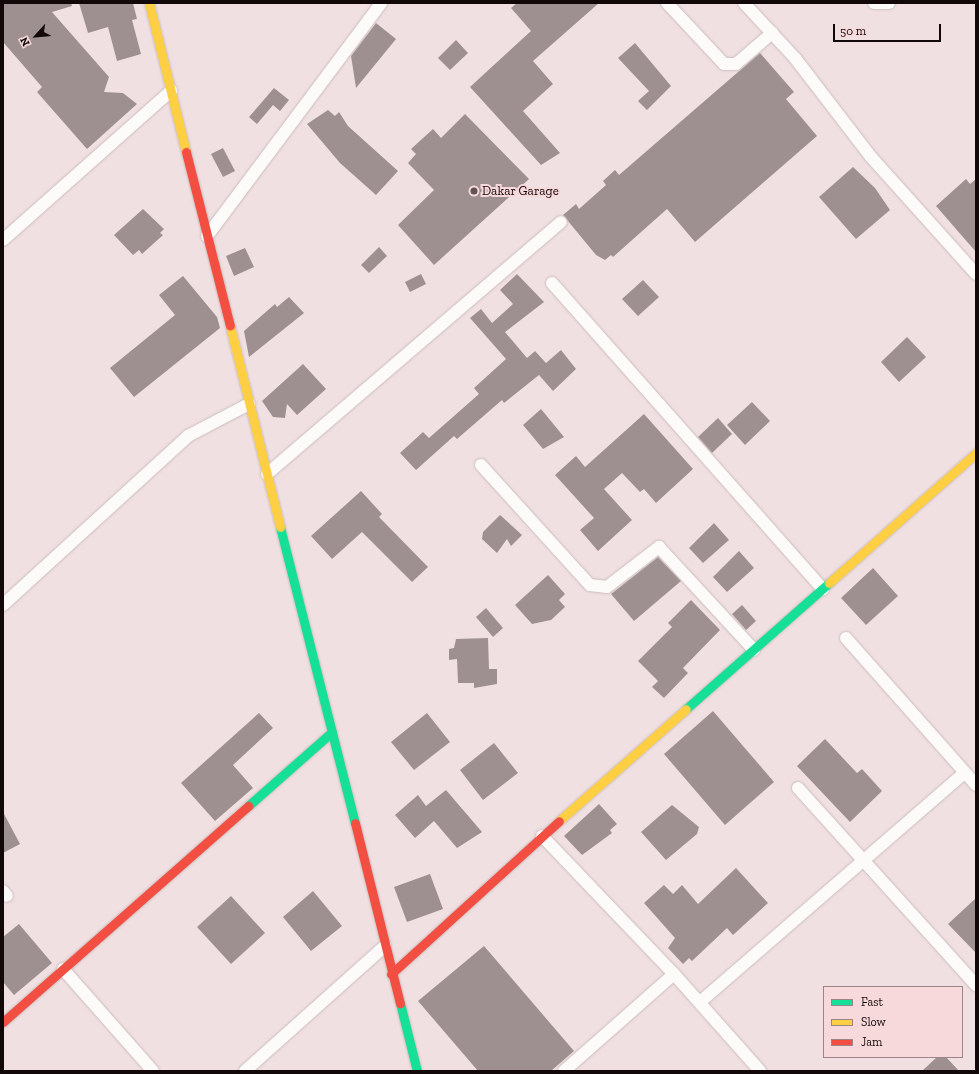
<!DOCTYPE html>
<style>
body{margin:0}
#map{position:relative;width:979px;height:1074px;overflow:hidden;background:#f1e0e1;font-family:"Zilla Slab",serif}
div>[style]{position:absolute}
.building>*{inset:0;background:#9e9091}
.roads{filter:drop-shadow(0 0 1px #cabdbe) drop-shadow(0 0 1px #cabdbe)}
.street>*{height:12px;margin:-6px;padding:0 6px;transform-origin:6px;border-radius:6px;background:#fdfafa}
.fast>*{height:9px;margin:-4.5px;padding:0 4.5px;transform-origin:4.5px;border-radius:4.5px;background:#16e098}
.slow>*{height:9px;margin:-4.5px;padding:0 4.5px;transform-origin:4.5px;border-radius:4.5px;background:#ffcf43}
.jam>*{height:9px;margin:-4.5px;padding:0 4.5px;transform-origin:4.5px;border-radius:4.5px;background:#f24e42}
.dots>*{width:11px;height:11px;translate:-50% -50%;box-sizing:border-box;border:2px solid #f8d9db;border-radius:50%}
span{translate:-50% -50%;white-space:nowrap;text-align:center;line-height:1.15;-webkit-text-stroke:4px #f8d9db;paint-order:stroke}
.poi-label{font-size:13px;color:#120809}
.left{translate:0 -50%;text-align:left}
.frame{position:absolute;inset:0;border:4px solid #120809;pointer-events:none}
.legend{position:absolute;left:823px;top:986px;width:140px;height:72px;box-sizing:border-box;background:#f8d9db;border:1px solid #9c8587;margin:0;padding:5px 7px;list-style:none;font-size:12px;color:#120809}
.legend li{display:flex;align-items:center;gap:8px;height:20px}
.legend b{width:20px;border:1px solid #9c8587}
.north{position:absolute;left:16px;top:16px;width:40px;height:40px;-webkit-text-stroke:3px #f8d9db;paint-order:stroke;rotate:243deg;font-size:11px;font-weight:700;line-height:16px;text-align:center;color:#120809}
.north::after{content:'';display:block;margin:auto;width:14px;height:18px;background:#120809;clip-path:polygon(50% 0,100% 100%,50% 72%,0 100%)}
.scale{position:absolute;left:833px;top:24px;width:108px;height:18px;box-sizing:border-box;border:2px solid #120809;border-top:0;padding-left:5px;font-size:12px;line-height:14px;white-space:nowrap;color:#120809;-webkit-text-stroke:3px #f8d9db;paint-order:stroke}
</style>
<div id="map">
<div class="building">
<div style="clip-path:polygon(3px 3px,71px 3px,72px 6px,52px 12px,109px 77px,104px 92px,123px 93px,137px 104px,87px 149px,37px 92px,42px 87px,3px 42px)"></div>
<div style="clip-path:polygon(79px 3px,133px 3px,137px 19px,132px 20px,141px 54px,117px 61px,108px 27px,88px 33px)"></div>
<div style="clip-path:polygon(517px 3px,599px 3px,533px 61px,553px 84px,523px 111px,560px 153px,541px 165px,470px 87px,531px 31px,511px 8px)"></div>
<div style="clip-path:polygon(376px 23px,396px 39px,356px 88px,351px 56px)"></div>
<div style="clip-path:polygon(456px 40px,468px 53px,450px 70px,438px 58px)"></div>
<div style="clip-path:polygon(635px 43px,671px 86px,647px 110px,638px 101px,649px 91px,618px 58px)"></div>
<div style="clip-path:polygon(760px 53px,794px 92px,786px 99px,817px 136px,695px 242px,667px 209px,613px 257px,611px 255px,605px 260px,596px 255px,563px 215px,576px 204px,579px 209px,606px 185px,603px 181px,615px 170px,619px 175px)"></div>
<div style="clip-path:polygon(274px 88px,289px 100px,280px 111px,273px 105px,257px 124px,249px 117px)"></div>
<div style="clip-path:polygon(328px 110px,335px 116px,339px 112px,348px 126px,398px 171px,376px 195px,340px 163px,307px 124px)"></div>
<div style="clip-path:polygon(465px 114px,529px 179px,434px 265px,398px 225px,434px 190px,408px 163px,416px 154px,411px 149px,433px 129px,441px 138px)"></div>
<div style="clip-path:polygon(223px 148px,235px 171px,223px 177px,211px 154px)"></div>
<div style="clip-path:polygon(853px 167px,875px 188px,890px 210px,856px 239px,819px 197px)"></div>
<div style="clip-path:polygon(966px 179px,970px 184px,976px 179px,976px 252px,936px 206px)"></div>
<div style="clip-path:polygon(143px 209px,164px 229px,160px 233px,163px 235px,142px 254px,139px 250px,133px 255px,114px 235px)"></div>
<div style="clip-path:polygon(379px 247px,387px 256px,369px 273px,361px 265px)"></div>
<div style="clip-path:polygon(245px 248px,254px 267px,234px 276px,226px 256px)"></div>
<div style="clip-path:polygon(421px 274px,426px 284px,410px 292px,405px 282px)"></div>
<div style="clip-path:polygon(517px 274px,544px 302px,505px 332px,527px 358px,535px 351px,546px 363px,561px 350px,576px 369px,553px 391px,539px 375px,504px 403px,502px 400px,457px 439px,454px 436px,416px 470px,400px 453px,423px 432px,429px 438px,479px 394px,474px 388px,506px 359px,470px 318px,481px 309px,492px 323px,513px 304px,500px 290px)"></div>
<div style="clip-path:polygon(183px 276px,217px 317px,220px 328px,134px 397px,110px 368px,175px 315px,159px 295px)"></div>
<div style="clip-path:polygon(643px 280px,659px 297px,638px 316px,622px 299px)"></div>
<div style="clip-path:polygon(289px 297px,304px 313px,249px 357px,244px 331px,275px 304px,277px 307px)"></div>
<div style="clip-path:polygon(907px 337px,926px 357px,899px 382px,881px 362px)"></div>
<div style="clip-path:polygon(303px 364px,326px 389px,297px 415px,287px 404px,285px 418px,273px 417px,262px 401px)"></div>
<div style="clip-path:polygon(752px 402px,770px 421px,745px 445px,727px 425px)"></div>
<div style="clip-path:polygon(541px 409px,564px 437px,543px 449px,523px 425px)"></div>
<div style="clip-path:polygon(644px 414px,693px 469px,656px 503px,644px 489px,640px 492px,622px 473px,604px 489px,632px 520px,598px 551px,580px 530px,594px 518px,555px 475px,576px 456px,585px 467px)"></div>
<div style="clip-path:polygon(718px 418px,732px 434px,712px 453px,698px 437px)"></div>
<div style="clip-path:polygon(361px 491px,382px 514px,379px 517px,428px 567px,412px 582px,362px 532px,332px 559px,311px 536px)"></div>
<div style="clip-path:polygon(500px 515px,522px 535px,511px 546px,507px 539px,497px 553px,482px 539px,483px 532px)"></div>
<div style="clip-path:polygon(714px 523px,729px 540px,703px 563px,689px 548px)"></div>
<div style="clip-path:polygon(739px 551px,754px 568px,727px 592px,713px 577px)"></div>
<div style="clip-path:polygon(658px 557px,681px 581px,634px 621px,611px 594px)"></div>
<div style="clip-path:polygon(873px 568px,898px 596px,866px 625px,841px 598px)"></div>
<div style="clip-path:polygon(548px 575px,565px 594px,559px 600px,565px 607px,551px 620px,532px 624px,515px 605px)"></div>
<div style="clip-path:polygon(691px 600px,720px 630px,683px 668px,688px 673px,664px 698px,652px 687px,658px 681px,638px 661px,672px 627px,668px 623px)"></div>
<div style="clip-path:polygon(742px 605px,756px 621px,746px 630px,732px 614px)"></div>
<div style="clip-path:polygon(486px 608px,503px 628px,493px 637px,476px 617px)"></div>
<div style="clip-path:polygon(488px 638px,489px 669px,497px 669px,497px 684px,474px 688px,474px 683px,458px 683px,457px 659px,449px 660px,449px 649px,454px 648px,456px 639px)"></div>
<div style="clip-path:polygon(713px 711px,774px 782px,725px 825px,664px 754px)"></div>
<div style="clip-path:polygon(259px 713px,273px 728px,233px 765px,253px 788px,215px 821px,181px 783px)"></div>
<div style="clip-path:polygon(427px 713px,450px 742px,414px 770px,391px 742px)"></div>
<div style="clip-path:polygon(825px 739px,857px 773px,862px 769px,882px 791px,850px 822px,797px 766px)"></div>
<div style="clip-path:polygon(494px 743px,518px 773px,483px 800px,460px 770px)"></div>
<div style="clip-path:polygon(446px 790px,482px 832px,457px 848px,434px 821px,415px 838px,395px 815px,418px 795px,426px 806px)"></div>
<div style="clip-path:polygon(599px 804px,617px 824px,610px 830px,612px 833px,582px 855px,564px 836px)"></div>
<div style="clip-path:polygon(672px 805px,699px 827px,697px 834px,666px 860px,641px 832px)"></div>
<div style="clip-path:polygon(3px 812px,20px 844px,3px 853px)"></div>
<div style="clip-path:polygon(736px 868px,768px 903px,733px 935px,727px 928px,692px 961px,689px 958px,683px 964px,668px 948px,675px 938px,644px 903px,664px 885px,673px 894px,682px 885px,698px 904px)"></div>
<div style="clip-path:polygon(430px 874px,443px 909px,407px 922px,394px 887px)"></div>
<div style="clip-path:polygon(313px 891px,342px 926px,311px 951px,283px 917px)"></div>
<div style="clip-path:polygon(231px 896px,265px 933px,231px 964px,197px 927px)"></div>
<div style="clip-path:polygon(976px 898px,976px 953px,948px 924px)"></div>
<div style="clip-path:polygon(19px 924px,52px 963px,14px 995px,3px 982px,3px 937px)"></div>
<div style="clip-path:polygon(484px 946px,574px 1051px,551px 1071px,478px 1071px,418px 1001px)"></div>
<div style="clip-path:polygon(937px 1057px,946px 1057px,959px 1071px,922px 1071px)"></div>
</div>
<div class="roads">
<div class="street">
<div style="left:667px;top:3px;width:83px;rotate:46.9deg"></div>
<div style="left:724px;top:64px;width:12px"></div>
<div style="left:736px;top:64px;width:48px;rotate:-40.7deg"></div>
<div style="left:744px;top:3px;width:75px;rotate:47.2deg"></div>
<div style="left:795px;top:58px;width:125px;rotate:52.5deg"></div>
<div style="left:871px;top:157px;width:157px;rotate:48.1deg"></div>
<div style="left:874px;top:3px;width:15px"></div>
<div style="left:207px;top:236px;width:291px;rotate:-53.2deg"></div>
<div style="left:3px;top:240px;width:225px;rotate:-41.6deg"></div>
<div style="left:552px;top:283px;width:409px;rotate:48.5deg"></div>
<div style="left:481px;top:465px;width:162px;rotate:47.8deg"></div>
<div style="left:590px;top:585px;width:17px;rotate:7deg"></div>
<div style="left:607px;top:587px;width:66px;rotate:-37.6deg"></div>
<div style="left:659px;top:547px;width:140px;rotate:47.3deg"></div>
<div style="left:267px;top:474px;width:387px;rotate:-40.6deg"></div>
<div style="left:3px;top:605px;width:251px;rotate:-42.4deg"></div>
<div style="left:188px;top:436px;width:69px;rotate:-27.7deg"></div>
<div style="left:846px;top:638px;width:196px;rotate:48.5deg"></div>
<div style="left:798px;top:788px;width:266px;rotate:47.9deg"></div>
<div style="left:542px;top:836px;width:191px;rotate:46.3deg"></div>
<div style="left:674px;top:974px;width:130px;rotate:48.4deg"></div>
<div style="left:3px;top:891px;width:6px;rotate:51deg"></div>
<div style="left:63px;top:969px;width:136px;rotate:48.6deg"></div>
<div style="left:700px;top:1002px;width:349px;rotate:-40.9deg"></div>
<div style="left:245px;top:1071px;width:188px;rotate:-41.8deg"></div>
<div style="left:564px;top:1071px;width:147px;rotate:-41.4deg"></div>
</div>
<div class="fast">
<div style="left:280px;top:527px;width:305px;rotate:75.8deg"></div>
<div style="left:686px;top:709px;width:191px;rotate:-41.4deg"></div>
<div style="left:248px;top:806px;width:112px;rotate:-41.4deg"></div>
<div style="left:400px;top:1003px;width:70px;rotate:76deg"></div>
</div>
<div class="slow">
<div style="left:149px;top:3px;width:154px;rotate:76.1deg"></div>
<div style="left:230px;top:326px;width:207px;rotate:76deg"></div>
<div style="left:829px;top:583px;width:196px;rotate:-41.5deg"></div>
<div style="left:559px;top:821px;width:169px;rotate:-41.4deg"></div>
</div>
<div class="jam">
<div style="left:186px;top:152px;width:179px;rotate:75.8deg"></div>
<div style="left:355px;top:823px;width:186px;rotate:76deg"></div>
<div style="left:391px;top:974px;width:227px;rotate:-42.3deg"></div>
<div style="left:3px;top:1022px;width:327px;rotate:-41.4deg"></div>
</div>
</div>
<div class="dots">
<div style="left:474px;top:191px;background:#605455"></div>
</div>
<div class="poi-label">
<span class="left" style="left:482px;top:191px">Dakar Garage</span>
</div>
<div class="frame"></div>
<ul class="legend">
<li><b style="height:5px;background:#16e098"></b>Fast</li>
<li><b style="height:5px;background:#ffcf43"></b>Slow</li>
<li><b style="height:5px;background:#f24e42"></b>Jam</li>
</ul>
<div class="north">N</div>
<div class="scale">50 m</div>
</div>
